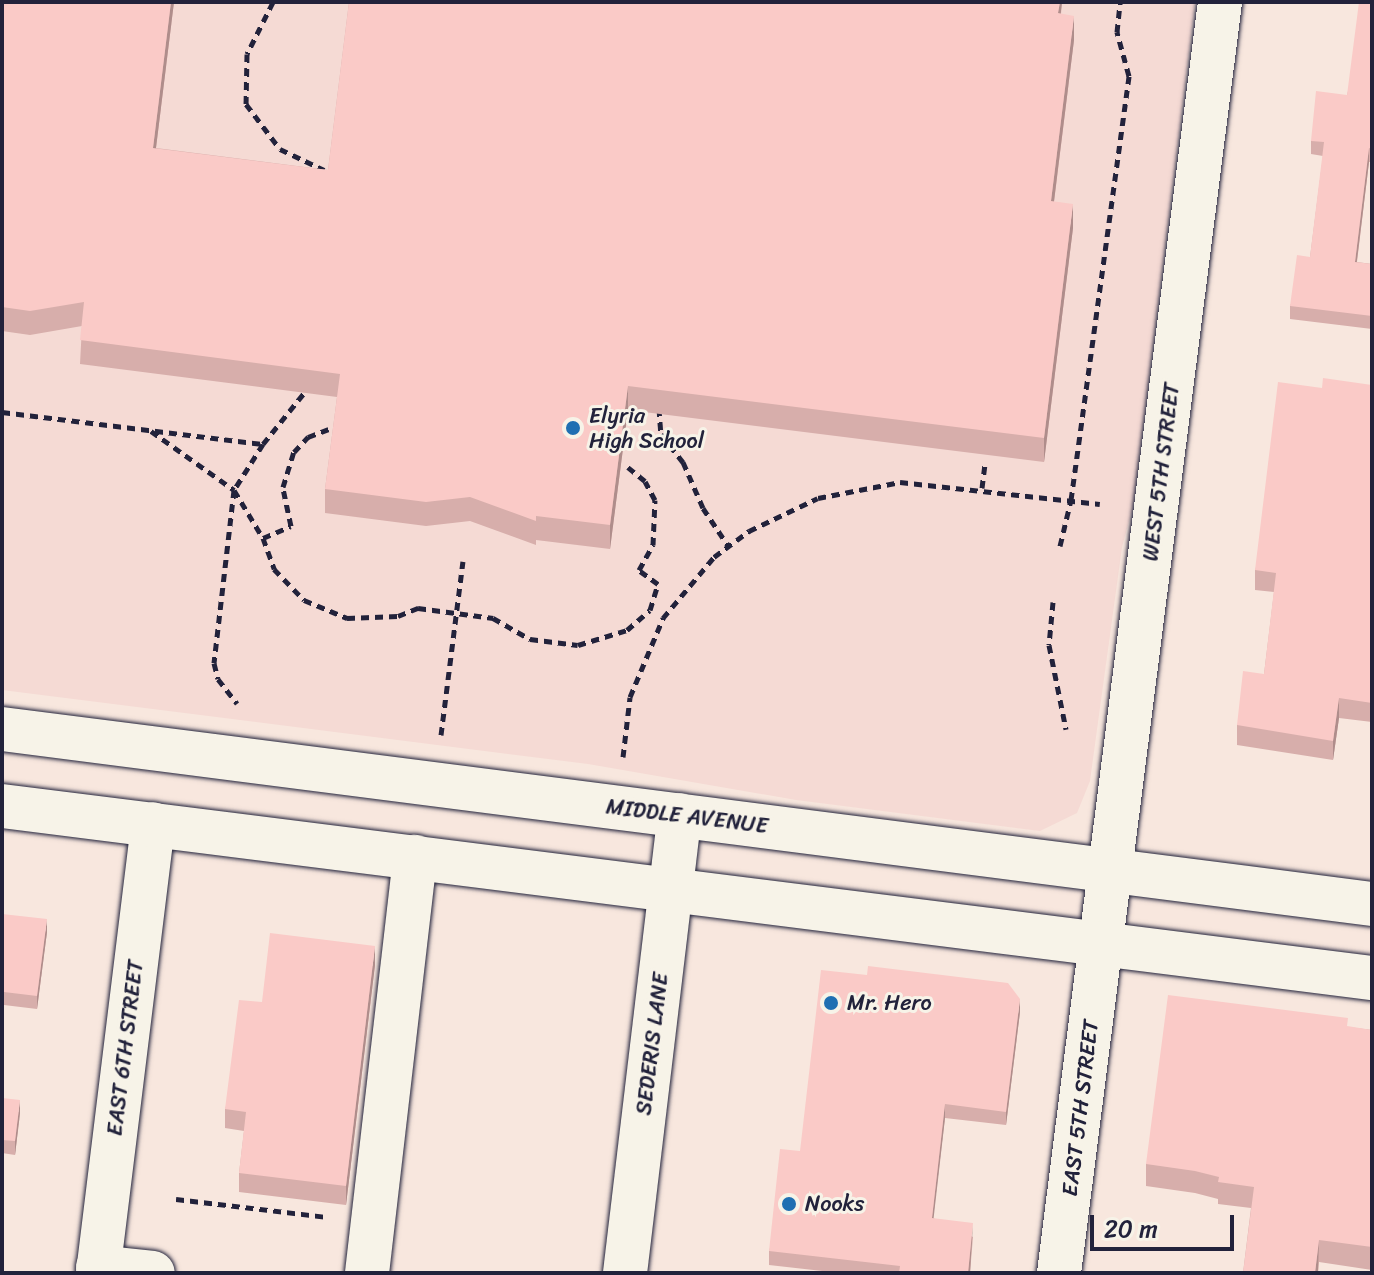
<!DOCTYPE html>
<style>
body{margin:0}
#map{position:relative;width:1374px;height:1275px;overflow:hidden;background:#f8e7de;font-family:Sriracha,sans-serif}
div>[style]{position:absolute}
.built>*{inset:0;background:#f5dad4}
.path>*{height:5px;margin-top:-2.5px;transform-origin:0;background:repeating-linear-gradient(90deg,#22223b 0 8px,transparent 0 14px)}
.roads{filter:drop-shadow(0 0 2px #22223b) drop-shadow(0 0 2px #22223b)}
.minor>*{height:44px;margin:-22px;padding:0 22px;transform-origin:22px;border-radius:22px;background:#f7f3e8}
.major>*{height:44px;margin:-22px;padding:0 22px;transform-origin:22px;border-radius:22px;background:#f7f3e8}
.wall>*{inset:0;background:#d7aeab}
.shaded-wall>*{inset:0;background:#af8d8b}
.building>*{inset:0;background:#facac7}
.dots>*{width:22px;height:22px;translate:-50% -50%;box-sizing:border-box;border:4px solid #f7f3e8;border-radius:50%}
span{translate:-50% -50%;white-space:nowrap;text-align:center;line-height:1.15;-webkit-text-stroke:6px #f7f3e8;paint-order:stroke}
.poi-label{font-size:22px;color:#22223b}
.left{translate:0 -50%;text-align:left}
.street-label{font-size:22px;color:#22223b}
.frame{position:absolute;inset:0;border:4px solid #22223b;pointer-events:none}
.scale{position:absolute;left:1090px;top:1215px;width:144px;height:36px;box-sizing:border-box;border:4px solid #22223b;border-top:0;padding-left:10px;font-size:24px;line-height:28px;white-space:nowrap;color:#22223b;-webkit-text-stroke:6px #f7f3e8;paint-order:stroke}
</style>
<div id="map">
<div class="built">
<div style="clip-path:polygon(2px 2px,1195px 2px,1133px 507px,1122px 547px,1090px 781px,1077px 813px,1040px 831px,796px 800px,588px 764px,2px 690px)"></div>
</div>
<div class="path">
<div style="left:273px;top:2px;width:58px;rotate:116.6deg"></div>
<div style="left:247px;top:54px;width:50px;rotate:91.1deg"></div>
<div style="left:246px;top:104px;width:56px;rotate:52.9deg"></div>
<div style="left:280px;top:149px;width:49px;rotate:25.5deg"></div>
<div style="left:659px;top:408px;width:26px;rotate:86deg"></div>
<div style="left:661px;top:434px;width:36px;rotate:52deg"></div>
<div style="left:683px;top:462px;width:50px;rotate:66.5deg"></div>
<div style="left:703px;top:508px;width:47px;rotate:56.3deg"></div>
<div style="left:2px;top:412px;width:263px;rotate:7deg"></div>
<div style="left:263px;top:444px;width:72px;rotate:-51.2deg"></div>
<div style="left:151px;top:431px;width:102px;rotate:35.4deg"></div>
<div style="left:234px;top:490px;width:174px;rotate:96.6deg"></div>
<div style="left:214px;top:663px;width:16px;rotate:76deg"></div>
<div style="left:218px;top:679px;width:31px;rotate:52deg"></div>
<div style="left:263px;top:444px;width:54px;rotate:122.2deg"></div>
<div style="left:234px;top:490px;width:56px;rotate:58.9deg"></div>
<div style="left:263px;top:538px;width:33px;rotate:70deg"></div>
<div style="left:274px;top:569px;width:43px;rotate:45.9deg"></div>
<div style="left:304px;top:600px;width:47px;rotate:22.7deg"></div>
<div style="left:347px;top:618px;width:51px;rotate:-2.2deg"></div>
<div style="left:398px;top:616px;width:22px;rotate:-22deg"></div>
<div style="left:418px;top:608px;width:76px;rotate:7.6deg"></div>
<div style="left:493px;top:618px;width:43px;rotate:29.6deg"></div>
<div style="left:530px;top:639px;width:48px;rotate:7.1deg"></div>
<div style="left:578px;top:645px;width:51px;rotate:-17deg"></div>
<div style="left:627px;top:630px;width:30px;rotate:-41deg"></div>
<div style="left:650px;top:610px;width:27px;rotate:-73deg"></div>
<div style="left:658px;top:584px;width:24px;rotate:-144deg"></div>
<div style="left:639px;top:570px;width:29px;rotate:-61deg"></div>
<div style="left:653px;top:545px;width:45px;rotate:-87.5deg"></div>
<div style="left:655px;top:500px;width:21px;rotate:-118deg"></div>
<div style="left:645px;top:481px;width:22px;rotate:-141deg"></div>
<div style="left:982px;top:488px;width:23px;rotate:-83deg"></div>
<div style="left:263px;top:538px;width:30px;rotate:-23deg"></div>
<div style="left:291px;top:526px;width:40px;rotate:-102deg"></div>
<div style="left:283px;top:487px;width:37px;rotate:-73deg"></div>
<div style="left:294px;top:452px;width:21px;rotate:-47deg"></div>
<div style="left:308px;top:437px;width:22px;rotate:-21deg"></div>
<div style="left:1060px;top:546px;width:47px;rotate:-76.6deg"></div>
<div style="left:1071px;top:500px;width:428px;rotate:-82.2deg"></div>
<div style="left:1129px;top:76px;width:46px;rotate:-105.3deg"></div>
<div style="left:1117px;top:32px;width:30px;rotate:-84deg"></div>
<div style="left:1053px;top:602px;width:43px;rotate:95.3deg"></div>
<div style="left:1049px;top:645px;width:86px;rotate:78.6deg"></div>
<div style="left:441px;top:735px;width:175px;rotate:-82.8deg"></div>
<div style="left:623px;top:757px;width:60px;rotate:-83.3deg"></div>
<div style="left:630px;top:697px;width:86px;rotate:-67.3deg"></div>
<div style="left:663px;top:618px;width:80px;rotate:-50.1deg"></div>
<div style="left:714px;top:557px;width:44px;rotate:-36.6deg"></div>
<div style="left:749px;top:531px;width:76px;rotate:-25.6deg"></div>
<div style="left:818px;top:498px;width:84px;rotate:-11deg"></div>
<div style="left:900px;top:482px;width:201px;rotate:6.3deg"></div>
<div style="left:176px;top:1199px;width:151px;rotate:6.8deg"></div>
</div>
<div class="roads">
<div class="minor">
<div style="left:98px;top:1267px;width:55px;rotate:6.2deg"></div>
<div style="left:98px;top:1273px;width:452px;rotate:-83deg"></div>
<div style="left:367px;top:1273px;width:419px;rotate:-83.4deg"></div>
<div style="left:625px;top:1273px;width:461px;rotate:-83.2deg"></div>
<div style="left:1059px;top:1273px;width:1281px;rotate:-82.78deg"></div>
</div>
<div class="major">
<div style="left:2px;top:729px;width:1381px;rotate:7.28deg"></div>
<div style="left:2px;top:806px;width:1381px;rotate:7.16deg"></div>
</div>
</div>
<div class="wall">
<div style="clip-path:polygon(2px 2px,174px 2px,156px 148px,328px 170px,349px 2px,1062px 2px,1061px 14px,1074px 40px,1054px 202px,1073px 228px,1044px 462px,628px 410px,610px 549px,536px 540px,536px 545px,470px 521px,426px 526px,325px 513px,325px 489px,337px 397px,80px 364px,82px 326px,30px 335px,2px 331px)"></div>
<div style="clip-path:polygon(1372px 2px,1372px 162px,1369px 162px,1357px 262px,1372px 264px,1372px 329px,1290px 319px,1290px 306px,1310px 257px,1323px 156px,1311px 154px,1311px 141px,1347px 95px)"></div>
<div style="clip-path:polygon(1372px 385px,1372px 722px,1339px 718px,1333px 760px,1237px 745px,1237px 725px,1264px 674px,1274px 592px,1255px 590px,1255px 570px,1322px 388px)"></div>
<div style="clip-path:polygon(2px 914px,47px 932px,37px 1009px,4px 1005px)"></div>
<div style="clip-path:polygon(375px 965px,346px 1205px,239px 1192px,239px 1173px,244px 1131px,225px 1128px,225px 1109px,262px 1002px)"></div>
<div style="clip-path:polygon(1020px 1012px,1006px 1125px,945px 1118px,933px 1218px,973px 1237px,970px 1273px,840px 1273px,769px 1265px,769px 1251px,800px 1151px)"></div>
<div style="clip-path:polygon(1348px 1027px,1372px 1030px,1372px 1270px,1319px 1262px,1318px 1273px,1243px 1273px,1251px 1208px,1218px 1204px,1218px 1199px,1195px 1193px,1146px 1186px,1146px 1164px)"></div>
<div style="clip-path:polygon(2px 1098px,20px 1113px,15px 1155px,2px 1153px)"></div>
</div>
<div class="shaded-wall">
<div style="clip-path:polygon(171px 2px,174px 2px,153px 172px,153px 148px)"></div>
<div style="clip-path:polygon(1060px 2px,1062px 2px,1058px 37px,1058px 13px)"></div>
<div style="clip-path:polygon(1074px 16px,1074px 40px,1051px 225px,1051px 201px)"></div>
<div style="clip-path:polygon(1369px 148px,1369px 162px,1355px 276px,1355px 262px)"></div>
<div style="clip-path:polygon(1073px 204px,1073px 228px,1044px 462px,1044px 438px)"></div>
<div style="clip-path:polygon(628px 386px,628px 410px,610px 549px,610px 525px)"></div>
<div style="clip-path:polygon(1339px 698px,1339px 718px,1333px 760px,1333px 741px)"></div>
<div style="clip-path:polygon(47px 919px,47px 932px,37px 1009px,37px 996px)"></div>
<div style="clip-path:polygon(375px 946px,375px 965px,346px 1205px,346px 1186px)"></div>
<div style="clip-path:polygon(1020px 999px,1020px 1012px,1006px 1125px,1006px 1112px)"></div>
<div style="clip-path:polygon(20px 1100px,20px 1113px,15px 1155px,15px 1141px)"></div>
<div style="clip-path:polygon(945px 1104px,945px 1118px,932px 1232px,932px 1218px)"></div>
<div style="clip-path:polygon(973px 1223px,970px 1273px,968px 1273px)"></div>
<div style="clip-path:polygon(1319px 1240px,1318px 1273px,1315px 1273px)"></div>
</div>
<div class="building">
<div style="clip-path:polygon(2px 2px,171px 2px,153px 148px,328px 170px,349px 2px,1060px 2px,1058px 13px,1074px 16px,1051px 201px,1073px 204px,1044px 438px,628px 386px,610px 525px,536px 516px,536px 521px,470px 497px,426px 502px,325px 489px,340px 374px,80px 340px,84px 302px,30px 311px,2px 307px)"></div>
<div style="clip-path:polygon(1359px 2px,1372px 2px,1372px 149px,1369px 148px,1355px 262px,1372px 264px,1372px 316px,1290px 306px,1297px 255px,1310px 257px,1324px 142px,1311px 141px,1316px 91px,1347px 95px)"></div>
<div style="clip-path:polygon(1323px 378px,1372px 385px,1372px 703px,1339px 698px,1333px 741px,1237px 725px,1243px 671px,1264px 674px,1276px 573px,1255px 570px,1278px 382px,1322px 388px)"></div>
<div style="clip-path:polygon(2px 914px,47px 919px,37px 996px,4px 992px,2px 1008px)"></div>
<div style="clip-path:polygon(270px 933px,375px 946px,346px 1186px,239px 1173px,246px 1112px,225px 1109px,239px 1000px,262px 1002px)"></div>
<div style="clip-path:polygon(868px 966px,1008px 983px,1020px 999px,1006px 1112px,945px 1104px,932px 1218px,973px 1223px,968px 1273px,899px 1273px,900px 1266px,769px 1251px,780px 1149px,800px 1151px,821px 970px,867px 975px)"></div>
<div style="clip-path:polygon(1168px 995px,1348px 1018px,1347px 1026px,1372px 1030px,1372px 1247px,1319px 1240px,1315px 1273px,1243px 1273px,1254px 1187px,1218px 1182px,1219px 1177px,1195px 1171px,1146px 1164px)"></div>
<div style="clip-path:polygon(2px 1098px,20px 1100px,15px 1141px,2px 1140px)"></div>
</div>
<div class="dots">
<div style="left:573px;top:428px;background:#1f6fb2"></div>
<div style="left:831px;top:1003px;background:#1f6fb2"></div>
<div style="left:789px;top:1204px;background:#1f6fb2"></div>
</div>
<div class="poi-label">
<span class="left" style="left:589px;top:428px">Elyria<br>High School</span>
<span class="left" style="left:847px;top:1003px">Mr. Hero</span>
<span class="left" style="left:805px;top:1204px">Nooks</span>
</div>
<div class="street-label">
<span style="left:1161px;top:472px;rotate:-83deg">WEST 5TH STREET</span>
<span style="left:687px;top:816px;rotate:7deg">MIDDLE AVENUE</span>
<span style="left:652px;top:1044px;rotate:-83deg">SEDERIS LANE</span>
<span style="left:125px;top:1048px;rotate:-83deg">EAST 6TH STREET</span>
<span style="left:1080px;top:1108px;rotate:-83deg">EAST 5TH STREET</span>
</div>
<div class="frame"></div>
<div class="scale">20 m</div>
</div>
